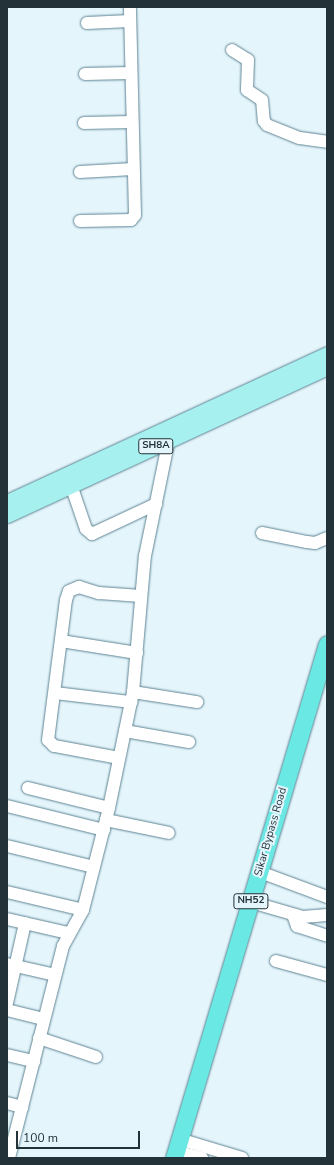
<!DOCTYPE html>
<style>
body{margin:0}
#map{position:relative;width:334px;height:1165px;overflow:hidden;background:#e5f5fc;font-family:"Nunito Sans",sans-serif}
div>[style]{position:absolute}
.roads{filter:drop-shadow(0 0 1px #5d8493) drop-shadow(0 0 1px #5d8493)}
.minor>*{height:12px;margin:-6px;padding:0 6px;transform-origin:6px;border-radius:6px;background:#fff}
.major>*{height:15px;margin:-7.5px;padding:0 7.5px;transform-origin:7.5px;border-radius:7.5px;background:#a6f1ef}
.highway>*{height:17px;margin:-8.5px;padding:0 8.5px;transform-origin:8.5px;border-radius:8.5px;background:#6ae8e4}
span{translate:-50% -50%;white-space:nowrap;text-align:center;line-height:1.15;-webkit-text-stroke:4px #e5f5fc;paint-order:stroke}
.shield-label span{padding:1px 3px;background:#e5f5fc;border:1px solid;border-radius:3px;-webkit-text-stroke-width:0}
.shield-label{font-size:10px;color:#223238;font-weight:700}
.street-label{font-size:11px;color:#223238}
.frame{position:absolute;inset:0;border:8px solid #223238;pointer-events:none}
.scale{position:absolute;left:16px;top:1131px;width:124px;height:18px;box-sizing:border-box;border:2px solid #223238;border-top:0;padding-left:5px;font-size:12px;line-height:14px;white-space:nowrap;color:#223238;-webkit-text-stroke:3px #e5f5fc;paint-order:stroke}
</style>
<div id="map">
<div class="roads">
<div class="minor">
<div style="left:87px;top:23px;width:43px;rotate:-2.7deg"></div>
<div style="left:232px;top:50px;width:19px;rotate:32deg"></div>
<div style="left:248px;top:60px;width:30px;rotate:92deg"></div>
<div style="left:247px;top:90px;width:18px;rotate:34deg"></div>
<div style="left:262px;top:100px;width:21px;rotate:85deg"></div>
<div style="left:264px;top:121px;width:5px;rotate:53deg"></div>
<div style="left:267px;top:125px;width:35px;rotate:22deg"></div>
<div style="left:300px;top:138px;width:27px;rotate:8deg"></div>
<div style="left:85px;top:74px;width:45px;rotate:-1.3deg"></div>
<div style="left:84px;top:123px;width:47px;rotate:-1.2deg"></div>
<div style="left:80px;top:172px;width:53px;rotate:-3.2deg"></div>
<div style="left:80px;top:221px;width:51px;rotate:-1.1deg"></div>
<div style="left:131px;top:220px;width:6px;rotate:-51deg"></div>
<div style="left:135px;top:215px;width:208px;rotate:-91.4deg"></div>
<div style="left:71px;top:485px;width:46px;rotate:71.2deg"></div>
<div style="left:86px;top:529px;width:8px;rotate:40deg"></div>
<div style="left:92px;top:534px;width:71px;rotate:-25.1deg"></div>
<div style="left:262px;top:533px;width:46px;rotate:11.3deg"></div>
<div style="left:307px;top:542px;width:8px;rotate:7deg"></div>
<div style="left:315px;top:543px;width:13px;rotate:-23deg"></div>
<div style="left:61px;top:641px;width:77px;rotate:9deg"></div>
<div style="left:133px;top:692px;width:65px;rotate:8.9deg"></div>
<div style="left:55px;top:693px;width:77px;rotate:6.8deg"></div>
<div style="left:125px;top:731px;width:65px;rotate:9.8deg"></div>
<div style="left:119px;top:758px;width:66px;rotate:-169.5deg"></div>
<div style="left:54px;top:746px;width:8px;rotate:-135deg"></div>
<div style="left:48px;top:740px;width:141px;rotate:-82.7deg"></div>
<div style="left:66px;top:600px;width:9px;rotate:-72deg"></div>
<div style="left:69px;top:591px;width:11px;rotate:-22deg"></div>
<div style="left:79px;top:587px;width:21px;rotate:17deg"></div>
<div style="left:99px;top:593px;width:42px;rotate:4.1deg"></div>
<div style="left:28px;top:788px;width:83px;rotate:13.9deg"></div>
<div style="left:7px;top:806px;width:100px;rotate:13.9deg"></div>
<div style="left:106px;top:820px;width:64px;rotate:11.7deg"></div>
<div style="left:7px;top:846px;width:89px;rotate:13.6deg"></div>
<div style="left:260px;top:872px;width:72px;rotate:20.5deg"></div>
<div style="left:7px;top:892px;width:78px;rotate:13.3deg"></div>
<div style="left:251px;top:902px;width:54px;rotate:16.1deg"></div>
<div style="left:303px;top:917px;width:24px;rotate:-5deg"></div>
<div style="left:293px;top:915px;width:12px;rotate:70deg"></div>
<div style="left:297px;top:926px;width:32px;rotate:18deg"></div>
<div style="left:7px;top:919px;width:63px;rotate:12.9deg"></div>
<div style="left:276px;top:961px;width:53px;rotate:15.4deg"></div>
<div style="left:7px;top:964px;width:49px;rotate:12.9deg"></div>
<div style="left:7px;top:1003px;width:82px;rotate:-77.3deg"></div>
<div style="left:7px;top:1010px;width:38px;rotate:14deg"></div>
<div style="left:39px;top:1038px;width:60px;rotate:18.4deg"></div>
<div style="left:7px;top:1055px;width:28px;rotate:13deg"></div>
<div style="left:7px;top:1103px;width:16px;rotate:15deg"></div>
<div style="left:179px;top:1139px;width:66px;rotate:16.8deg"></div>
<div style="left:176px;top:1151px;width:27px;rotate:15deg"></div>
<div style="left:9px;top:1158px;width:219px;rotate:-75.7deg"></div>
<div style="left:63px;top:946px;width:41px;rotate:-60.9deg"></div>
<div style="left:83px;top:910px;width:105px;rotate:-75.7deg"></div>
<div style="left:109px;top:808px;width:118px;rotate:-78.3deg"></div>
<div style="left:133px;top:692px;width:137px;rotate:-85deg"></div>
<div style="left:145px;top:556px;width:119px;rotate:-78.4deg"></div>
</div>
<div class="major">
<div style="left:7px;top:502px;width:353px;rotate:-24.8deg"></div>
<div style="left:7px;top:515px;width:353px;rotate:-24.8deg"></div>
</div>
<div class="highway">
<div style="left:174px;top:1158px;width:536px;rotate:-73.42deg"></div>
</div>
</div>
<div class="shield-label">
<span style="left:156px;top:446px">SH8A</span>
<span style="left:251px;top:901px">NH52</span>
</div>
<div class="street-label">
<span style="left:271px;top:832px;rotate:-74deg">Sikar Bypass Road</span>
</div>
<div class="frame"></div>
<div class="scale">100 m</div>
</div>
